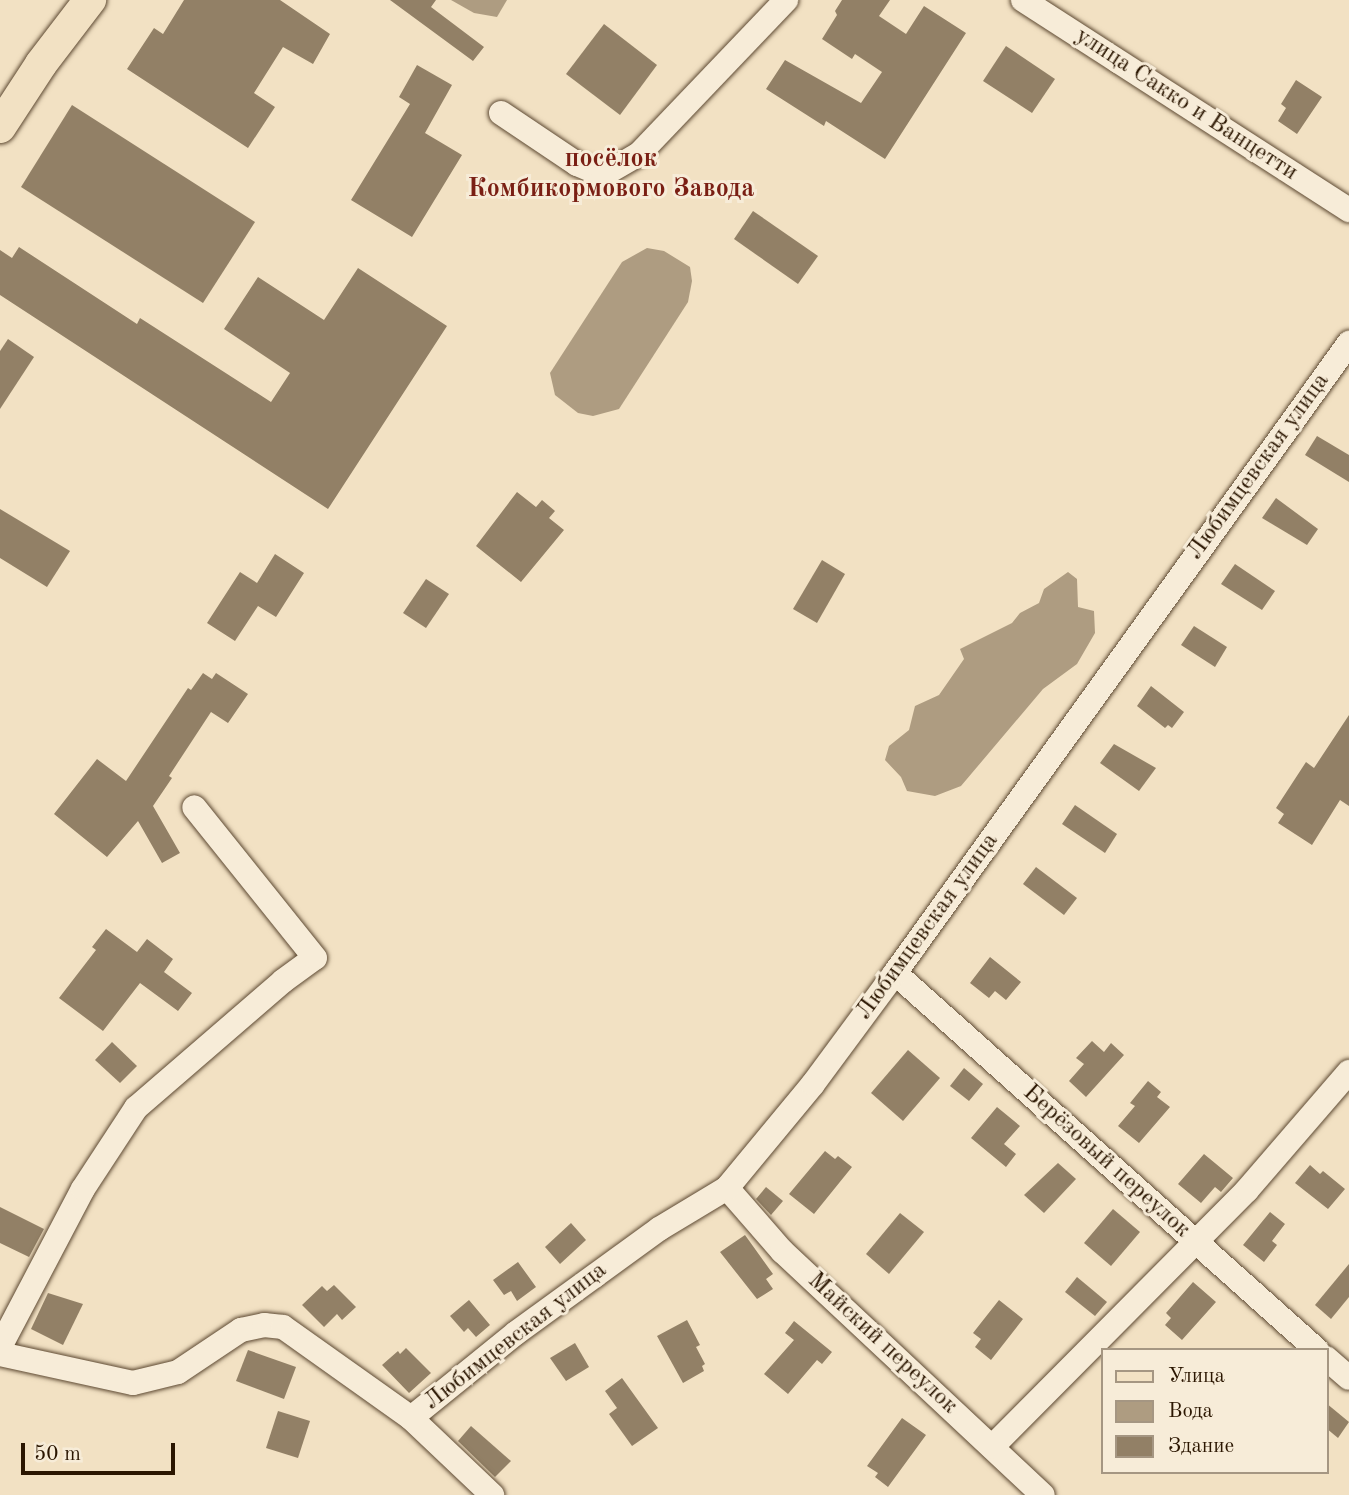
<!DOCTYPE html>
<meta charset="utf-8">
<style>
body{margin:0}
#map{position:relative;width:1349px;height:1495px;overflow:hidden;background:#f2e1c3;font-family:"Old Standard TT",serif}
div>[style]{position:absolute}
.water>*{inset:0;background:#ae9c81}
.building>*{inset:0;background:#928066}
.roads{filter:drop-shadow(0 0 2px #5d4932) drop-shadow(0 0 2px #5d4932)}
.minor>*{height:24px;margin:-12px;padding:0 12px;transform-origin:12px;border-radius:12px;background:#f7ecd8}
.major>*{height:32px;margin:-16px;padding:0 16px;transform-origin:16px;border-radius:16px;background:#f2e1c3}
span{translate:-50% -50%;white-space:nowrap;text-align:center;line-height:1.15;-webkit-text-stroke:6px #f7ecd8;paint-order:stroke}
.street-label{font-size:24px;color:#2b1601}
.neighbourhood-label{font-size:26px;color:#7a1f14;font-weight:700}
.legend{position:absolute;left:1101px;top:1348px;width:228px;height:126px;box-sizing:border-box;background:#f7ecd8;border:2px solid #a59682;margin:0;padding:9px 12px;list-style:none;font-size:21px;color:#2b1601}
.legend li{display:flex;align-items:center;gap:14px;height:35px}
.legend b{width:35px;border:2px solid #a59682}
.scale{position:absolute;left:21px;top:1443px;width:154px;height:32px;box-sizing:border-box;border:4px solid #2b1601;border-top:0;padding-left:9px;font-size:21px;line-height:24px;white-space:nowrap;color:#2b1601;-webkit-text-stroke:5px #f7ecd8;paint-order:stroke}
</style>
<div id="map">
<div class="water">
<div style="clip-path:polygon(451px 0,507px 0,497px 17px,474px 13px)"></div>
<div style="clip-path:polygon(647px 248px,664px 251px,690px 267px,692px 281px,688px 302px,619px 409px,593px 416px,578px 413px,555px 395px,550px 373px,622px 262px)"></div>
<div style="clip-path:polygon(1068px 572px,1077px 579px,1078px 607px,1094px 611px,1095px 633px,1077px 664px,1043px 689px,961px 786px,935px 796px,907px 791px,901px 777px,885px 760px,889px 746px,909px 730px,915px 706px,939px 695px,964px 659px,960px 649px,1012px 623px,1020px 613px,1039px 603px,1044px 589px)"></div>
</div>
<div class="building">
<div style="clip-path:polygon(184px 0,280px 0,330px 34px,313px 64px,283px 47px,254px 93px,275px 107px,248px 148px,127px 69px,154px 28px,163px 34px)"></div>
<div style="clip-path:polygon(390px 0,436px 0,431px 7px,484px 47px,473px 61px)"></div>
<div style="clip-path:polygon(842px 0,890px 0,879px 16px,906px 34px,924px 6px,966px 33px,885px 159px,826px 121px,824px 126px,766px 89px,785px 60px,861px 103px,882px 72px,855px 54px,852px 59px,822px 39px,837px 15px,835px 11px)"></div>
<div style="clip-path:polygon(604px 24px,657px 65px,620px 115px,566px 74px)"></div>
<div style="clip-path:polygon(1006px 46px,1055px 79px,1032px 113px,983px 81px)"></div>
<div style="clip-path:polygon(417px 65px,452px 85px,425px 133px,462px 155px,412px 237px,351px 200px,410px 104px,399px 97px)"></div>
<div style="clip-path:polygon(1296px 80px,1322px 97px,1297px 134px,1278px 121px,1286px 108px,1281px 104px)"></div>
<div style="clip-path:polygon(72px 105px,255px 222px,203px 303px,21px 187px)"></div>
<div style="clip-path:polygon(753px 211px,818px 256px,798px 284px,734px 239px)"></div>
<div style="clip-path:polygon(19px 247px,137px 324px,140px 318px,271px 402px,290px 373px,224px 329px,258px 277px,324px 320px,358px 268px,447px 326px,328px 509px,0 295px,0 250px,12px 258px)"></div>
<div style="clip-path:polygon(8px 339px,34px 357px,0 409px,0 351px)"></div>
<div style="clip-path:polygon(1317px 436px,1349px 455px,1349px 482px,1305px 455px)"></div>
<div style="clip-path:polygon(517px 492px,536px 507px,542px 500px,555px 511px,549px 518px,564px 530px,521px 582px,476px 546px)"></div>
<div style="clip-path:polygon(1276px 498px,1318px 529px,1307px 545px,1262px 518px)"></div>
<div style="clip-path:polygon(0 509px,70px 551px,47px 587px,0 558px)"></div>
<div style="clip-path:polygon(275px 554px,304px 573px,276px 617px,258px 606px,235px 641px,207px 623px,240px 572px,257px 583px)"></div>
<div style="clip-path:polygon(822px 560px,845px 574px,817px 623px,793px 609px)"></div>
<div style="clip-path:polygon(1235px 564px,1275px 591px,1262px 610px,1221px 584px)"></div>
<div style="clip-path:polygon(426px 579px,449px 594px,426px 628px,403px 613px)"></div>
<div style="clip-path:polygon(1194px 626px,1227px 647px,1215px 667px,1181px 645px)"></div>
<div style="clip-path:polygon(203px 673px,212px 679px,216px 673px,248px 694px,228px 723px,211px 712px,169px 776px,172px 778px,153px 806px,180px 853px,162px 863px,138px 821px,107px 857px,54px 814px,97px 759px,126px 781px,188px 688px,191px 690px)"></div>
<div style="clip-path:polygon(1151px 686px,1184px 712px,1172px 728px,1168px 725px,1165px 728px,1137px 706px)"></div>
<div style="clip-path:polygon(1349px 715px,1349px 806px,1340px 800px,1312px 845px,1278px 823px,1284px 814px,1276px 808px,1306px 762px,1314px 768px)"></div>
<div style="clip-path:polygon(1114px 744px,1156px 768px,1139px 791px,1100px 763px)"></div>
<div style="clip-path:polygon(1075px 805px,1117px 834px,1105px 853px,1062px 824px)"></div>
<div style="clip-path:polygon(1036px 867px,1077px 898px,1064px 915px,1023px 884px)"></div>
<div style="clip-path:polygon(106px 929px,137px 952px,147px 939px,173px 959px,164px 972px,192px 993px,178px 1011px,140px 983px,103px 1031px,59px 998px,96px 950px,92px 947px)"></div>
<div style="clip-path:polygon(990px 957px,1021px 982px,1006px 1000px,995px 991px,989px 998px,970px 983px)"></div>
<div style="clip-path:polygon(1092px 1041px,1104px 1052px,1111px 1043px,1124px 1055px,1086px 1097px,1069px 1081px,1084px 1064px,1076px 1058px)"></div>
<div style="clip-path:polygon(112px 1042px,137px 1066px,120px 1083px,95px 1060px)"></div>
<div style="clip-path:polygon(908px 1050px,940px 1078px,903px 1121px,871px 1093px)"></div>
<div style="clip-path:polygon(964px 1068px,983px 1084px,969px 1101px,950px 1086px)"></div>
<div style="clip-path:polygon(1148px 1081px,1161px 1092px,1157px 1097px,1170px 1107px,1139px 1143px,1118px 1126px,1135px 1106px,1130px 1103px)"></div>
<div style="clip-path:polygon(997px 1107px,1020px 1126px,1004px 1144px,1016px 1154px,1006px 1167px,971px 1138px)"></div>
<div style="clip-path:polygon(825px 1151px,835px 1159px,838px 1156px,852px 1167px,814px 1214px,789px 1194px)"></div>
<div style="clip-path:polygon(1204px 1154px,1233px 1178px,1221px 1192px,1215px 1187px,1201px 1203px,1178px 1184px)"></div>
<div style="clip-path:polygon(1058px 1163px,1076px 1179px,1044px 1213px,1024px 1195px)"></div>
<div style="clip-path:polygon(1310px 1165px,1320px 1174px,1323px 1171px,1345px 1189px,1328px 1209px,1295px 1183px)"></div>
<div style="clip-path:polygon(766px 1187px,783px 1201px,771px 1215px,756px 1199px)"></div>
<div style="clip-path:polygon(0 1207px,44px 1229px,29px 1257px,0 1243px)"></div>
<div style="clip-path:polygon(1113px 1209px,1140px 1232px,1111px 1266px,1084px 1243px)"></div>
<div style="clip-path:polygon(1270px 1212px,1285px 1224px,1272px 1241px,1277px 1245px,1264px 1262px,1243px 1245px)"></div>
<div style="clip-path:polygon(900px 1213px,924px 1232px,889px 1274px,866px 1254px)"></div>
<div style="clip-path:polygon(571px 1223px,586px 1240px,560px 1264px,545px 1247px)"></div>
<div style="clip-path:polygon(745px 1235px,773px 1274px,766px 1279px,773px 1289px,757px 1299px,720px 1252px)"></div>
<div style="clip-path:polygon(518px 1262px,536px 1287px,517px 1301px,511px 1291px,504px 1295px,493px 1280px)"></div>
<div style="clip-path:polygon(1349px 1264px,1349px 1297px,1331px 1319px,1315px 1305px)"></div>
<div style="clip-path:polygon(1077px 1277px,1107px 1302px,1095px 1316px,1065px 1292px)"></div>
<div style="clip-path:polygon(1193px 1282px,1216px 1302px,1182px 1340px,1165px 1325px,1171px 1318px,1166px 1313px)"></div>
<div style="clip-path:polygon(334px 1285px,356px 1307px,342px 1320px,337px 1314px,324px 1327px,302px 1305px,322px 1286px,327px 1291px)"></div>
<div style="clip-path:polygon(48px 1293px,83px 1304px,63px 1345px,31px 1329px)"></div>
<div style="clip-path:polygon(469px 1300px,490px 1325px,476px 1337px,468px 1328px,464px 1332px,450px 1316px)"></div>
<div style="clip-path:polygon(999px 1300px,1023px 1319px,991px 1360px,975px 1347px,981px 1339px,973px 1333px)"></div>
<div style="clip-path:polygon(687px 1320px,700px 1345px,696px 1347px,705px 1364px,702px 1366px,704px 1371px,683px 1383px,657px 1336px)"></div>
<div style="clip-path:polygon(794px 1321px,832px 1352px,822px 1364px,817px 1360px,788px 1394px,764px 1374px,794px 1340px,785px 1333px)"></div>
<div style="clip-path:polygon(575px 1343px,589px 1367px,566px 1381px,550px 1358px)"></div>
<div style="clip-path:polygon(406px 1348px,431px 1373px,409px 1393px,382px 1365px,398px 1351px,400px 1354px)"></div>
<div style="clip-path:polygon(248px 1350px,296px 1367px,284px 1399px,236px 1381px)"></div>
<div style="clip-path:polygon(622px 1378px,658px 1428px,632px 1446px,609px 1414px,617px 1408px,605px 1391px)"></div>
<div style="clip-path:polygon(1326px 1403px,1349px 1422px,1338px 1438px,1326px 1428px)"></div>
<div style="clip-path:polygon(278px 1411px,310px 1421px,298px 1458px,266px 1448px)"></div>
<div style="clip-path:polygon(902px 1418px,926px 1435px,888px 1487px,875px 1477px,878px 1473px,867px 1466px)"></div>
<div style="clip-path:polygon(471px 1426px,511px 1461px,495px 1477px,458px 1441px)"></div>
</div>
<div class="roads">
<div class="minor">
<div style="left:1023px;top:0;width:388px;rotate:32.8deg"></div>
<div style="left:501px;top:113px;width:92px;rotate:33.9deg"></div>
<div style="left:577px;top:164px;width:28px;rotate:23deg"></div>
<div style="left:603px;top:175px;width:42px;rotate:-30.3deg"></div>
<div style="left:639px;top:154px;width:213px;rotate:-46.3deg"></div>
<div style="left:895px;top:973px;width:566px;rotate:41.78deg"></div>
<div style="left:727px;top:1188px;width:84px;rotate:48.9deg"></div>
<div style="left:782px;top:1251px;width:357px;rotate:43.1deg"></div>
<div style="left:0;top:1347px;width:178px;rotate:-62.3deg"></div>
<div style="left:83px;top:1189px;width:97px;rotate:-56.8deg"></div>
<div style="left:136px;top:1108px;width:194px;rotate:-40.8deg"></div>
<div style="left:283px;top:981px;width:39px;rotate:-36deg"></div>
<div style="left:315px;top:958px;width:193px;rotate:-128.7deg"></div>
<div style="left:0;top:1354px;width:136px;rotate:12.3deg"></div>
<div style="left:133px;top:1383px;width:46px;rotate:-13.7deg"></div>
<div style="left:178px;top:1372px;width:76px;rotate:-33.7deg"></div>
<div style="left:241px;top:1330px;width:24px;rotate:-12deg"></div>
<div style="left:264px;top:1325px;width:19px;rotate:6deg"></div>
<div style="left:283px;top:1327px;width:157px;rotate:35.4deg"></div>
<div style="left:411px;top:1418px;width:112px;rotate:43.5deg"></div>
<div style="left:1326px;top:1358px;width:30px;rotate:41deg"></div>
<div style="left:411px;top:1418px;width:135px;rotate:-39deg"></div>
<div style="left:516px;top:1333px;width:177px;rotate:-36deg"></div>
<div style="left:659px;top:1229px;width:79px;rotate:-31.1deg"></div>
<div style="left:727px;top:1188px;width:135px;rotate:-50.4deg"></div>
<div style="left:813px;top:1084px;width:138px;rotate:-53.5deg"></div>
<div style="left:895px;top:973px;width:777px;rotate:-54.22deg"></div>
<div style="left:992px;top:1447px;width:362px;rotate:-45.2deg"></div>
<div style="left:1247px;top:1190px;width:156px;rotate:-49.2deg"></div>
</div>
<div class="major">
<div style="left:0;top:127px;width:75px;rotate:-56.9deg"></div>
<div style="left:41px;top:64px;width:81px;rotate:-52.6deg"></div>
</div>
</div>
<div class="street-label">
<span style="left:1186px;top:105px;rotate:33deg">улица Сакко и Ванцетти</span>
<span style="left:1259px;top:467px;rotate:-54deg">Любимцевская улица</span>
<span style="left:928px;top:927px;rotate:-54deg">Любимцевская улица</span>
<span style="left:1106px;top:1162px;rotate:42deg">Берёзовый переулок</span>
<span style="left:516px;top:1337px;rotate:-38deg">Любимцевская улица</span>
<span style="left:882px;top:1344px;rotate:43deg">Майский переулок</span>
</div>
<div class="neighbourhood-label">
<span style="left:611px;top:175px">посёлок<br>Комбикормового Завода</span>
</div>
<ul class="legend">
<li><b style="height:9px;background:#f2e1c3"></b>Улица</li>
<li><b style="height:19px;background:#ae9c81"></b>Вода</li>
<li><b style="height:19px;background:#928066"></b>Здание</li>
</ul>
<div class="scale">50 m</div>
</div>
